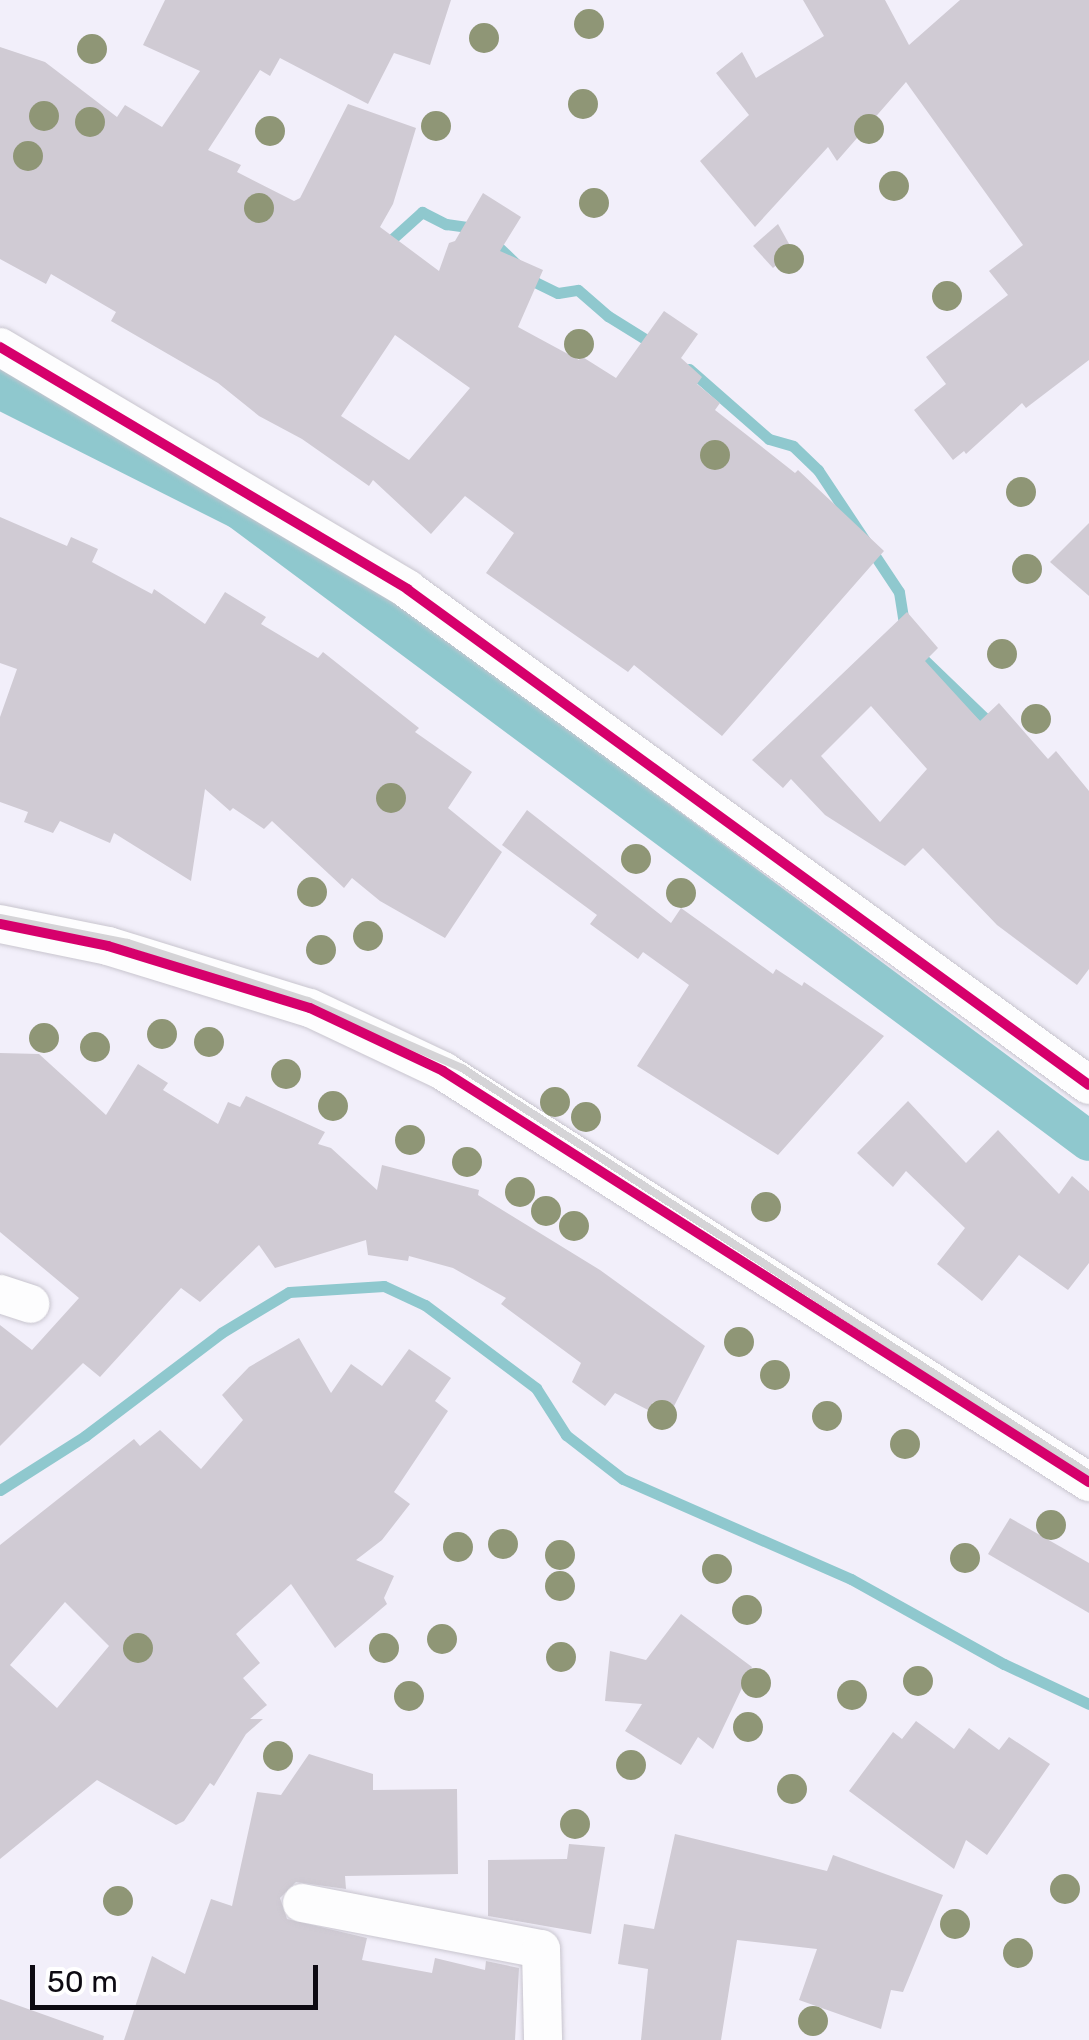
<!DOCTYPE html>
<style>
body{margin:0}
#map{position:relative;width:1089px;height:2040px;overflow:hidden;background:#f2effa;font-family:Rubik,sans-serif}
div>[style]{position:absolute}
.stream>*{height:11px;margin:-5.5px;padding:0 5.5px;transform-origin:5.5px;border-radius:5.5px;background:#8fc8ce}
.canal>*{height:40px;margin:-20px;padding:0 20px;transform-origin:20px;border-radius:20px;background:#8fc8ce}
.building>*{inset:0;background:#d0cbd4}
.roads{filter:drop-shadow(0 0 2px #c8c5ce) drop-shadow(0 0 2px #c8c5ce)}
.street>*{height:38px;margin:-19px;padding:0 19px;transform-origin:19px;border-radius:19px;background:#fdfdfe}
.rail>*{height:8px;margin:-4px;padding:0 4px;transform-origin:4px;border-radius:4px;background:#d5d4d7}
.cycleway>*{height:10px;margin:-5px;padding:0 5px;transform-origin:5px;border-radius:5px;background:#d6006c}
.trees>*{width:30px;height:30px;margin:-15px;border-radius:50%;background:#8f9676}
span{translate:-50% -50%;white-space:nowrap;text-align:center;line-height:1.15;-webkit-text-stroke:10px #fff;paint-order:stroke}
.scale{position:absolute;left:30px;top:1965px;width:288px;height:45px;box-sizing:border-box;border:5px solid #0d0a12;border-top:0;padding-left:12px;font-size:30px;line-height:35px;white-space:nowrap;color:#0d0a12;-webkit-text-stroke:8px #fff;paint-order:stroke}
</style>
<div id="map">
<div class="stream">
<div style="left:490px;top:239px;width:62px;rotate:43.7deg"></div>
<div style="left:535px;top:282px;width:25px;rotate:26deg"></div>
<div style="left:558px;top:293px;width:20px;rotate:-9deg"></div>
<div style="left:578px;top:290px;width:40px;rotate:41deg"></div>
<div style="left:608px;top:316px;width:59px;rotate:31.8deg"></div>
<div style="left:381px;top:243px;width:10px;rotate:-17deg"></div>
<div style="left:391px;top:240px;width:42px;rotate:-42.1deg"></div>
<div style="left:422px;top:212px;width:27px;rotate:27deg"></div>
<div style="left:446px;top:224px;width:30px;rotate:8deg"></div>
<div style="left:689px;top:369px;width:106px;rotate:41.2deg"></div>
<div style="left:769px;top:439px;width:25px;rotate:16deg"></div>
<div style="left:793px;top:446px;width:35px;rotate:44deg"></div>
<div style="left:818px;top:470px;width:146px;rotate:56.4deg"></div>
<div style="left:899px;top:592px;width:39px;rotate:81deg"></div>
<div style="left:915px;top:651px;width:107px;rotate:43.9deg"></div>
<div style="left:0;top:1490px;width:101px;rotate:-32.4deg"></div>
<div style="left:85px;top:1436px;width:171px;rotate:-37.1deg"></div>
<div style="left:221px;top:1333px;width:79px;rotate:-31.1deg"></div>
<div style="left:289px;top:1292px;width:95px;rotate:-3.6deg"></div>
<div style="left:384px;top:1286px;width:45px;rotate:24.9deg"></div>
<div style="left:425px;top:1305px;width:139px;rotate:36.8deg"></div>
<div style="left:536px;top:1388px;width:56px;rotate:57.4deg"></div>
<div style="left:566px;top:1435px;width:72px;rotate:37.7deg"></div>
<div style="left:623px;top:1479px;width:249px;rotate:23.7deg"></div>
<div style="left:851px;top:1579px;width:175px;rotate:29.1deg"></div>
<div style="left:1004px;top:1664px;width:94px;rotate:25.2deg"></div>
</div>
<div class="canal">
<div style="left:0;top:389px;width:267px;rotate:26.7deg"></div>
<div style="left:239px;top:509px;width:1059px;rotate:36.63deg"></div>
</div>
<div class="building">
<div style="clip-path:polygon(evenodd,165px 0,451px 0,430px 65px,394px 53px,368px 104px,280px 58px,270px 76px,260px 70px,208px 150px,241px 165px,237px 172px,294px 201px,300px 198px,348px 104px,416px 128px,393px 204px,380px 227px,439px 271px,449px 243px,455px 241px,483px 193px,521px 217px,500px 251px,543px 270px,518px 327px,579px 360px,581px 356px,616px 378px,664px 311px,698px 334px,681px 358px,702px 377px,697px 384px,720px 403px,715px 410px,795px 473px,798px 470px,884px 551px,722px 736px,634px 665px,628px 672px,486px 573px,514px 533px,465px 496px,431px 534px,373px 480px,369px 486px,302px 439px,259px 416px,218px 383px,111px 321px,116px 312px,51px 274px,46px 284px,0 259px,0 47px,45px 62px,117px 117px,125px 105px,162px 127px,200px 71px,143px 45px,165px 0,395px 335px,470px 388px,409px 460px,341px 416px,395px 335px)"></div>
<div style="clip-path:polygon(803px 0,885px 0,909px 45px,960px 0,1089px 0,1089px 360px,1026px 408px,1022px 403px,966px 454px,964px 451px,953px 460px,914px 410px,946px 384px,926px 357px,1008px 295px,989px 271px,1023px 245px,906px 82px,837px 161px,828px 147px,755px 227px,700px 161px,749px 115px,716px 73px,742px 52px,756px 78px,824px 36px)"></div>
<div style="clip-path:polygon(778px 224px,793px 251px,773px 268px,753px 246px)"></div>
<div style="clip-path:polygon(0 517px,67px 546px,71px 537px,98px 549px,92px 562px,152px 594px,154px 589px,205px 624px,225px 592px,266px 617px,261px 624px,318px 658px,323px 652px,419px 728px,415px 732px,472px 772px,448px 808px,502px 852px,445px 938px,380px 901px,352px 878px,344px 888px,272px 821px,264px 829px,233px 808px,230px 811px,205px 789px,191px 881px,114px 833px,110px 843px,60px 821px,53px 833px,24px 822px,28px 812px,0 802px,0 717px,17px 669px,0 663px)"></div>
<div style="clip-path:polygon(1089px 523px,1089px 596px,1050px 562px)"></div>
<div style="clip-path:polygon(evenodd,907px 612px,938px 648px,925px 661px,980px 721px,999px 703px,1048px 759px,1056px 751px,1089px 791px,1089px 969px,1077px 985px,997px 925px,923px 848px,905px 866px,825px 815px,791px 779px,783px 788px,752px 760px,907px 612px,871px 706px,927px 769px,880px 822px,821px 756px,871px 706px)"></div>
<div style="clip-path:polygon(527px 810px,671px 923px,681px 908px,773px 974px,776px 969px,802px 986px,804px 982px,884px 1036px,778px 1155px,637px 1066px,689px 985px,643px 952px,638px 959px,590px 924px,597px 915px,502px 845px)"></div>
<div style="clip-path:polygon(0 1053px,39px 1054px,106px 1115px,138px 1064px,168px 1083px,163px 1090px,218px 1124px,228px 1102px,240px 1107px,246px 1096px,325px 1132px,318px 1144px,331px 1148px,377px 1190px,382px 1165px,479px 1190px,478px 1195px,600px 1270px,705px 1346px,672px 1410px,653px 1402px,650px 1411px,615px 1393px,605px 1406px,572px 1382px,581px 1363px,501px 1304px,506px 1298px,453px 1268px,409px 1256px,408px 1261px,368px 1255px,366px 1240px,275px 1268px,259px 1245px,200px 1302px,181px 1288px,100px 1377px,83px 1363px,0 1446px,0 1325px,32px 1350px,79px 1298px,0 1232px)"></div>
<div style="clip-path:polygon(908px 1101px,966px 1163px,998px 1130px,1059px 1194px,1072px 1176px,1089px 1191px,1089px 1263px,1068px 1290px,1019px 1255px,982px 1301px,937px 1264px,965px 1228px,906px 1171px,893px 1187px,857px 1153px)"></div>
<div style="clip-path:polygon(evenodd,299px 1338px,331px 1393px,351px 1364px,382px 1386px,409px 1349px,451px 1378px,435px 1401px,448px 1411px,394px 1492px,410px 1504px,382px 1540px,356px 1560px,394px 1576px,384px 1598px,387px 1604px,335px 1648px,291px 1584px,236px 1634px,260px 1663px,243px 1678px,267px 1705px,250px 1719px,263px 1719px,246px 1734px,214px 1786px,210px 1783px,184px 1821px,176px 1825px,97px 1780px,0 1859px,0 1545px,134px 1439px,140px 1446px,160px 1430px,201px 1469px,243px 1420px,222px 1395px,249px 1367px,299px 1338px,65px 1602px,109px 1646px,57px 1708px,10px 1665px,65px 1602px)"></div>
<div style="clip-path:polygon(1010px 1518px,1089px 1563px,1089px 1613px,988px 1554px)"></div>
<div style="clip-path:polygon(681px 1614px,752px 1667px,713px 1749px,698px 1737px,681px 1765px,625px 1731px,642px 1704px,605px 1701px,610px 1651px,646px 1660px)"></div>
<div style="clip-path:polygon(916px 1721px,954px 1749px,969px 1728px,999px 1750px,1009px 1737px,1050px 1764px,987px 1855px,966px 1840px,954px 1869px,849px 1791px,893px 1732px,902px 1739px)"></div>
<div style="clip-path:polygon(309px 1754px,373px 1774px,373px 1790px,457px 1789px,458px 1874px,345px 1876px,346px 1889px,296px 1882px,280px 1898px,287px 1919px,367px 1938px,362px 1960px,432px 1973px,435px 1958px,485px 1970px,486px 1961px,519px 1968px,515px 2040px,124px 2040px,152px 1956px,185px 1974px,211px 1899px,232px 1906px,257px 1792px,281px 1795px)"></div>
<div style="clip-path:polygon(675px 1834px,827px 1871px,833px 1855px,943px 1895px,903px 1992px,891px 1990px,881px 2029px,799px 2000px,817px 1949px,737px 1940px,721px 2040px,641px 2040px,648px 1969px,618px 1964px,624px 1924px,654px 1929px)"></div>
<div style="clip-path:polygon(569px 1844px,605px 1847px,591px 1934px,488px 1916px,488px 1860px,567px 1859px)"></div>
<div style="clip-path:polygon(0 1999px,104px 2036px,103px 2040px,0 2040px)"></div>
</div>
<div class="roads">
<div class="street">
<div style="left:0;top:347px;width:474px;rotate:30.7deg"></div>
<div style="left:407px;top:589px;width:843px;rotate:36.03deg"></div>
<div style="left:0;top:924px;width:110px;rotate:11.5deg"></div>
<div style="left:108px;top:946px;width:211px;rotate:17.1deg"></div>
<div style="left:310px;top:1008px;width:147px;rotate:25.3deg"></div>
<div style="left:443px;top:1071px;width:766px;rotate:32.47deg"></div>
<div style="left:0;top:1294px;width:32px;rotate:18deg"></div>
<div style="left:302px;top:1903px;width:243px;rotate:10.9deg"></div>
<div style="left:541px;top:1949px;width:91px;rotate:88.7deg"></div>
</div>
</div>
<div class="rail">
<div style="left:0;top:918px;width:130px;rotate:11.1deg"></div>
<div style="left:128px;top:943px;width:189px;rotate:17.9deg"></div>
<div style="left:308px;top:1001px;width:168px;rotate:23.5deg"></div>
<div style="left:462px;top:1068px;width:747px;rotate:32.92deg"></div>
</div>
<div class="cycleway">
<div style="left:0;top:347px;width:474px;rotate:30.7deg"></div>
<div style="left:407px;top:589px;width:843px;rotate:36.03deg"></div>
<div style="left:0;top:924px;width:110px;rotate:11.5deg"></div>
<div style="left:108px;top:946px;width:211px;rotate:17.1deg"></div>
<div style="left:310px;top:1008px;width:147px;rotate:25.3deg"></div>
<div style="left:443px;top:1071px;width:766px;rotate:32.47deg"></div>
</div>
<div class="trees">
<div style="left:589px;top:24px"></div>
<div style="left:484px;top:38px"></div>
<div style="left:92px;top:49px"></div>
<div style="left:583px;top:104px"></div>
<div style="left:44px;top:116px"></div>
<div style="left:90px;top:122px"></div>
<div style="left:436px;top:126px"></div>
<div style="left:869px;top:129px"></div>
<div style="left:270px;top:131px"></div>
<div style="left:28px;top:156px"></div>
<div style="left:894px;top:186px"></div>
<div style="left:594px;top:203px"></div>
<div style="left:259px;top:208px"></div>
<div style="left:789px;top:259px"></div>
<div style="left:947px;top:296px"></div>
<div style="left:579px;top:344px"></div>
<div style="left:715px;top:455px"></div>
<div style="left:1021px;top:492px"></div>
<div style="left:1027px;top:569px"></div>
<div style="left:1002px;top:654px"></div>
<div style="left:1036px;top:719px"></div>
<div style="left:391px;top:798px"></div>
<div style="left:636px;top:859px"></div>
<div style="left:312px;top:892px"></div>
<div style="left:681px;top:893px"></div>
<div style="left:368px;top:936px"></div>
<div style="left:321px;top:950px"></div>
<div style="left:162px;top:1034px"></div>
<div style="left:44px;top:1038px"></div>
<div style="left:209px;top:1042px"></div>
<div style="left:95px;top:1047px"></div>
<div style="left:286px;top:1074px"></div>
<div style="left:555px;top:1102px"></div>
<div style="left:333px;top:1106px"></div>
<div style="left:586px;top:1117px"></div>
<div style="left:410px;top:1140px"></div>
<div style="left:467px;top:1162px"></div>
<div style="left:520px;top:1192px"></div>
<div style="left:766px;top:1207px"></div>
<div style="left:546px;top:1211px"></div>
<div style="left:574px;top:1226px"></div>
<div style="left:739px;top:1342px"></div>
<div style="left:775px;top:1375px"></div>
<div style="left:662px;top:1415px"></div>
<div style="left:827px;top:1416px"></div>
<div style="left:905px;top:1444px"></div>
<div style="left:1051px;top:1525px"></div>
<div style="left:503px;top:1544px"></div>
<div style="left:458px;top:1547px"></div>
<div style="left:560px;top:1555px"></div>
<div style="left:965px;top:1558px"></div>
<div style="left:717px;top:1569px"></div>
<div style="left:560px;top:1586px"></div>
<div style="left:747px;top:1610px"></div>
<div style="left:442px;top:1639px"></div>
<div style="left:138px;top:1648px"></div>
<div style="left:384px;top:1648px"></div>
<div style="left:561px;top:1657px"></div>
<div style="left:918px;top:1681px"></div>
<div style="left:756px;top:1683px"></div>
<div style="left:852px;top:1695px"></div>
<div style="left:409px;top:1696px"></div>
<div style="left:748px;top:1727px"></div>
<div style="left:278px;top:1756px"></div>
<div style="left:631px;top:1765px"></div>
<div style="left:792px;top:1789px"></div>
<div style="left:575px;top:1824px"></div>
<div style="left:1065px;top:1889px"></div>
<div style="left:118px;top:1901px"></div>
<div style="left:955px;top:1924px"></div>
<div style="left:1018px;top:1953px"></div>
<div style="left:813px;top:2021px"></div>
</div>
<div class="scale">50 m</div>
</div>
